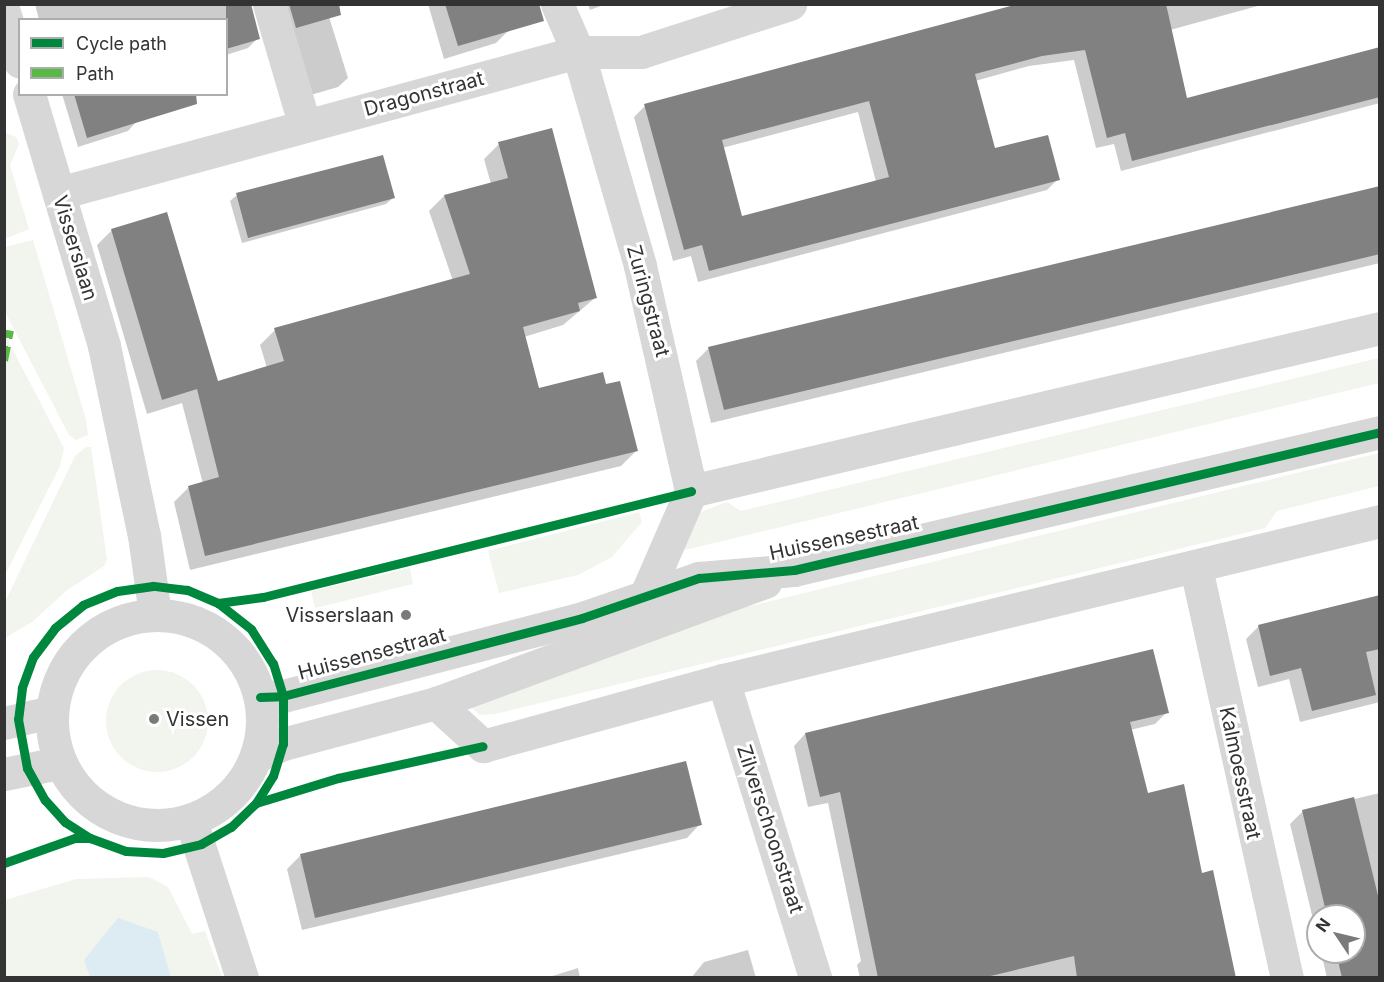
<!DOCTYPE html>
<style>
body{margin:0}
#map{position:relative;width:1384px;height:982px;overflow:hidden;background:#fff;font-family:Inter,sans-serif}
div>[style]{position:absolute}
.green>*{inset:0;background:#f1f5ed}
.round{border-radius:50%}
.water>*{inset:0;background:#ddebf3}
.shadow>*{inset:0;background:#0003}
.building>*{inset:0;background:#818181}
.minor>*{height:33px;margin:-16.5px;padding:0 16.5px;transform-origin:16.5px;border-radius:16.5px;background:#d7d7d7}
.minor>.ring{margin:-16.5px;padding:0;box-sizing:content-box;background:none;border:33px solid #d7d7d7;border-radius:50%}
.quiet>*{height:8px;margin-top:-4px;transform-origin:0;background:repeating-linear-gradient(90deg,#58b947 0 15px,transparent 0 23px)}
.cycleway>*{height:9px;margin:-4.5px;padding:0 4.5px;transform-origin:4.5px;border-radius:4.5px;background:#00873e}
.dots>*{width:16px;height:16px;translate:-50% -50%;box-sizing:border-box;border:3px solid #fff;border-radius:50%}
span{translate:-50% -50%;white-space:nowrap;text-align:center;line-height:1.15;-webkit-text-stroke:6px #fff;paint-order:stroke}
.street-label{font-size:20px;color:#333}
.poi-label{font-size:20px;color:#333}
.right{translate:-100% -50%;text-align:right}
.left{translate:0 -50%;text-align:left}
.frame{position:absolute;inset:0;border:6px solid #333;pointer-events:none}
.legend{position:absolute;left:18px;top:18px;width:210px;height:78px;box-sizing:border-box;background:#fff;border:2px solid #adadad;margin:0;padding:8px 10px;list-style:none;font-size:18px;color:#333}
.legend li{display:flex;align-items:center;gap:12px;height:30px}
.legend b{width:30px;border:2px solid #adadad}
.north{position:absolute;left:1306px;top:904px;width:60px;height:60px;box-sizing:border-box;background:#fff;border:2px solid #adadad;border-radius:50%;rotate:305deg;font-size:16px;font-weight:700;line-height:24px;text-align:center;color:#333}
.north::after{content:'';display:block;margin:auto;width:21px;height:27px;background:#7a7a7a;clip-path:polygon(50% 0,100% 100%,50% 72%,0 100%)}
</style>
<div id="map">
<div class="green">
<div style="clip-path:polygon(4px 132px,16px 137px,19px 144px,10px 165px,29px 229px,5px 239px)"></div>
<div style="clip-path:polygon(33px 240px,86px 420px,88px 435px,76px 440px,69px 435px,5px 312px,5px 247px)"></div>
<div style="clip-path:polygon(4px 333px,64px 448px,60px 466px,5px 575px)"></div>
<div style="clip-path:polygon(1379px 358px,1379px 383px,681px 551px,696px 514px,727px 502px,741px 511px)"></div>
<div style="clip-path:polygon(86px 447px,91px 447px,107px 560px,104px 566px,66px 591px,32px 622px,5px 638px,5px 602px,75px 456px)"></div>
<div style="clip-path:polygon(1379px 453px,1379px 486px,1277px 511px,1265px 528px,495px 714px,480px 715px,472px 708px,730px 611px)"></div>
<div style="clip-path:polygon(639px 512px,642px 522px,612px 557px,578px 575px,499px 593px,488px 551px)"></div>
<div style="clip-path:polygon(410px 568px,413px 584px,315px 608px,311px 591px)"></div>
<div class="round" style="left:106px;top:670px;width:102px;height:102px"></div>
<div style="clip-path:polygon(149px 877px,168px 887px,192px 934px,205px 931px,222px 977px,171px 977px,158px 932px,85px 960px,90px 977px,5px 978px,5px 900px,76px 879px)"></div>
</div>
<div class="water">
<div style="clip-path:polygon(118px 918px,158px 932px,171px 977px,90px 977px,84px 960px)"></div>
</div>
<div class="shadow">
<div style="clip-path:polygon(35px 4px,250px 4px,258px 38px,248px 48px,226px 55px,226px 20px,39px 20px)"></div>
<div style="clip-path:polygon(275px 4px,325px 4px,348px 78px,338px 87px,304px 97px)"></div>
<div style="clip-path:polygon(428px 4px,502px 4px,509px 30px,496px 43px,444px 59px)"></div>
<div style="clip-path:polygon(588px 4px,606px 4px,590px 10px)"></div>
<div style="clip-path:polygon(evenodd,1026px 4px,1265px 4px,1170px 30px,1186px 100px,1380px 49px,1380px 103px,1121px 171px,1114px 144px,1096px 148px,1074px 60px,1029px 66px,975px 81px,994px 150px,1058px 179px,1047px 190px,698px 282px,691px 256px,673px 261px,634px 117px,645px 106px,1026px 4px,858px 112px,876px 182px,741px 218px,722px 148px,858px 112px)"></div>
<div style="clip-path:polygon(62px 94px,129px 94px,137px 121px,128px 131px,78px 147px)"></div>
<div style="clip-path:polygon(499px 144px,595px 298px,563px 325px,524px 337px,538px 390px,605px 386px,636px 451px,621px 466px,190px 570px,174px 502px,189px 487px,203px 484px,182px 403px,147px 414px,97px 245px,112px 230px,217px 383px,267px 368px,260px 345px,275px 330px,453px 281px,429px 211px,444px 196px,491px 184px,484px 159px)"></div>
<div style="clip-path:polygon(1380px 187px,1380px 263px,711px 423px,696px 361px,709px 348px)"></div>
<div style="clip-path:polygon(237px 195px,393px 198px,386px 204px,242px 243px,230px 201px)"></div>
<div style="clip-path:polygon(1380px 597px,1380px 702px,1300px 722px,1289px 679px,1258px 687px,1246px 639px,1259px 626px)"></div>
<div style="clip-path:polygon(1152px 651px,1167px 712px,1155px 724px,1130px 730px,1146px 795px,1201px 875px,1234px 978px,860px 978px,857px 965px,861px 961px,828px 803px,808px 807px,794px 746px,805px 734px)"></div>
<div style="clip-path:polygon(685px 763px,700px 824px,687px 838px,302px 930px,287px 869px,300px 856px)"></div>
<div style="clip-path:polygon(1380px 793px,1380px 978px,1327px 978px,1321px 952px,1354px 952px,1354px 916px,1318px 916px,1318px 940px,1290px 824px,1303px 811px)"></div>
<div style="clip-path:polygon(748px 950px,756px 978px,691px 978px,704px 962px)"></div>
<div style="clip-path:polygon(578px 968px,580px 978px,546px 978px)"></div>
</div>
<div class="building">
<div style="clip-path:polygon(226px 4px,251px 4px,260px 39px,226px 49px)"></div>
<div style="clip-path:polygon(289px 4px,339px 4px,341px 15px,296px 28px)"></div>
<div style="clip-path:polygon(445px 4px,539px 4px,544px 21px,458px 46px)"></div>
<div style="clip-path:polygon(evenodd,1018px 4px,1166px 4px,1187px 98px,1380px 47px,1380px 97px,1132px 161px,1125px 133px,1107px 138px,1085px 50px,1042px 56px,975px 74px,995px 148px,1048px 135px,1060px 180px,709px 271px,702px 245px,684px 250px,644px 104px,1018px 4px,869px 101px,889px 177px,742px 216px,722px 140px,869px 101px)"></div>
<div style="clip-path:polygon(74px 94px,196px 94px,197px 104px,87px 138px)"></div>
<div style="clip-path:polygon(552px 128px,597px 298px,578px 303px,580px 311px,523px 327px,539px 388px,603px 372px,606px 384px,620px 381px,638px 451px,205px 556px,188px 486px,219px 477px,197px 389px,162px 400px,111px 229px,167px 212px,218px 381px,284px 361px,274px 328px,470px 274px,444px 195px,508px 178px,498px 142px)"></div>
<div style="clip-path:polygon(383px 155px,395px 198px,248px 238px,236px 193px)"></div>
<div style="clip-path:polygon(1380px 186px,1380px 254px,724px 410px,708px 347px)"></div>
<div style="clip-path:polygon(1380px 595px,1380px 649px,1366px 652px,1376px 695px,1312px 711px,1301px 668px,1270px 676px,1258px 625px)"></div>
<div style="clip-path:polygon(1153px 649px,1169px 713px,1130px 722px,1148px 793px,1184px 784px,1202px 873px,1213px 870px,1236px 978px,1077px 978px,1074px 956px,982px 978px,878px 978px,840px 792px,820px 797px,805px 733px)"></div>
<div style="clip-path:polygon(686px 761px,702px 825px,315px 918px,300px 854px)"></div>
<div style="clip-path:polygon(1354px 797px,1380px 904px,1380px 978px,1342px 978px,1336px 952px,1354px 952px,1354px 916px,1327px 916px,1302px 810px)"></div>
</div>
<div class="minor">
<div style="left:269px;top:4px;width:127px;rotate:73.6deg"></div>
<div style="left:557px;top:4px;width:52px;rotate:66.4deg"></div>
<div style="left:578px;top:52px;width:223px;rotate:73.8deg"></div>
<div style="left:640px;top:266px;width:231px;rotate:77.2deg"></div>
<div style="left:691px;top:491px;width:116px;rotate:113.5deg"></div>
<div style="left:4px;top:12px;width:52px;rotate:72.3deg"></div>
<div style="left:29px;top:94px;width:263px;rotate:73.4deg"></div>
<div style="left:104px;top:346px;width:193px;rotate:78.1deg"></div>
<div style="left:144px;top:535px;width:80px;rotate:82.1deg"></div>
<div style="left:59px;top:193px;width:538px;rotate:-15.2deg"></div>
<div style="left:578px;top:52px;width:63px"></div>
<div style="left:641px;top:52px;width:157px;rotate:-17.9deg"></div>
<div style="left:691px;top:491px;width:708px;rotate:-13.31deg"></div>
<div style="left:1196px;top:568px;width:420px;rotate:77.5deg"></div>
<div class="ring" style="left:52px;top:615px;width:177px;height:177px"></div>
<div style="left:723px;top:680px;width:312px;rotate:72.8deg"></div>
<div style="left:260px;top:697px;width:23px;rotate:-2deg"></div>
<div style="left:283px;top:696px;width:309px;rotate:-14.6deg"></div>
<div style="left:582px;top:618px;width:124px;rotate:-18.9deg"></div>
<div style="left:699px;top:578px;width:95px;rotate:-4.8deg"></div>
<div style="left:794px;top:570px;width:602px;rotate:-13.25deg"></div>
<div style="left:436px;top:703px;width:64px;rotate:42.5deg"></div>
<div style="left:483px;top:746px;width:249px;rotate:-15.4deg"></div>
<div style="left:723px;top:680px;width:676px;rotate:-13.6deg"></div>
<div style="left:4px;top:723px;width:48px;rotate:-13.2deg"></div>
<div style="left:257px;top:756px;width:29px;rotate:-25deg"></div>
<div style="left:283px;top:744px;width:158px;rotate:-15deg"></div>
<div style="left:436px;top:703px;width:351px;rotate:-20.2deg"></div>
<div style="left:4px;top:774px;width:56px;rotate:-11.3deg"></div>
<div style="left:191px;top:821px;width:165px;rotate:72deg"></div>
</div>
<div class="quiet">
<div style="left:4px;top:361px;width:31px;rotate:-79deg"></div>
</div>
<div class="cycleway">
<div style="left:218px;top:603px;width:45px;rotate:-7.6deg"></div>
<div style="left:263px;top:597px;width:441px;rotate:-13.9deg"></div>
<div style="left:260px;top:697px;width:23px;rotate:-2deg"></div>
<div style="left:283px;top:696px;width:309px;rotate:-14.6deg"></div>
<div style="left:582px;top:618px;width:124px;rotate:-18.9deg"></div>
<div style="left:699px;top:578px;width:95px;rotate:-4.8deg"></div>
<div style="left:794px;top:570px;width:602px;rotate:-13.25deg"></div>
<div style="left:256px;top:803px;width:86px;rotate:-17deg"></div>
<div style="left:338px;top:778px;width:148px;rotate:-12.4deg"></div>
<div style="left:4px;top:863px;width:75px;rotate:-19.4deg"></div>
<div style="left:75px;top:838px;width:15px"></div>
<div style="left:90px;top:838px;width:38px;rotate:20deg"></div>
<div style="left:126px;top:851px;width:37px;rotate:3deg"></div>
<div style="left:163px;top:853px;width:39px;rotate:-13deg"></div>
<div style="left:201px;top:844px;width:34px;rotate:-30deg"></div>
<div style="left:231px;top:827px;width:35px;rotate:-44deg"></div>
<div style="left:256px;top:803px;width:32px;rotate:-58deg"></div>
<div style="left:273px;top:776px;width:34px;rotate:-73deg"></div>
<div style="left:283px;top:744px;width:48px;rotate:-90deg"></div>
<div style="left:283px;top:696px;width:34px;rotate:-107deg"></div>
<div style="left:273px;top:664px;width:41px;rotate:-122.2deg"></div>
<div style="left:251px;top:629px;width:42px;rotate:-141.8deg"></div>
<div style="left:218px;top:603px;width:34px;rotate:-157deg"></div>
<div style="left:187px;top:590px;width:34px;rotate:-173deg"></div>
<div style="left:153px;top:586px;width:36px;rotate:172deg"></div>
<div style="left:117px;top:591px;width:37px;rotate:158deg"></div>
<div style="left:83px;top:605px;width:36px;rotate:141deg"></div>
<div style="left:55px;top:628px;width:36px;rotate:127deg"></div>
<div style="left:33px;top:657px;width:33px;rotate:110deg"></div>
<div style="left:22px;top:688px;width:31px;rotate:97deg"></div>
<div style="left:18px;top:719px;width:50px;rotate:79.6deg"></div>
<div style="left:27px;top:768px;width:37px;rotate:61deg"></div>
<div style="left:45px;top:800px;width:30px;rotate:48deg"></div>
<div style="left:65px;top:822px;width:30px;rotate:33deg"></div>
</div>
<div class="dots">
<div style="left:406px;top:615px;background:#7a7a7a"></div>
<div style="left:154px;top:719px;background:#7a7a7a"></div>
</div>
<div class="street-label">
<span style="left:424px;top:94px;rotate:-15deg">Dragonstraat</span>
<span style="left:75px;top:248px;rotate:73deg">Visserslaan</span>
<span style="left:648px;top:301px;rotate:75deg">Zuringstraat</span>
<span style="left:844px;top:538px;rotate:-12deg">Huissensestraat</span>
<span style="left:372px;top:654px;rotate:-15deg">Huissensestraat</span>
<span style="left:1240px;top:773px;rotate:78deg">Kalmoesstraat</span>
<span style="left:770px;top:829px;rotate:72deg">Zilverschoonstraat</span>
</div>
<div class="poi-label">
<span class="right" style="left:394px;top:615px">Visserslaan</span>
<span class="left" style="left:166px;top:719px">Vissen</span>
</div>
<div class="frame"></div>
<ul class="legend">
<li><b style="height:8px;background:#00873e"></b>Cycle path</li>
<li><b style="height:8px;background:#58b947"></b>Path</li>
</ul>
<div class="north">N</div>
</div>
